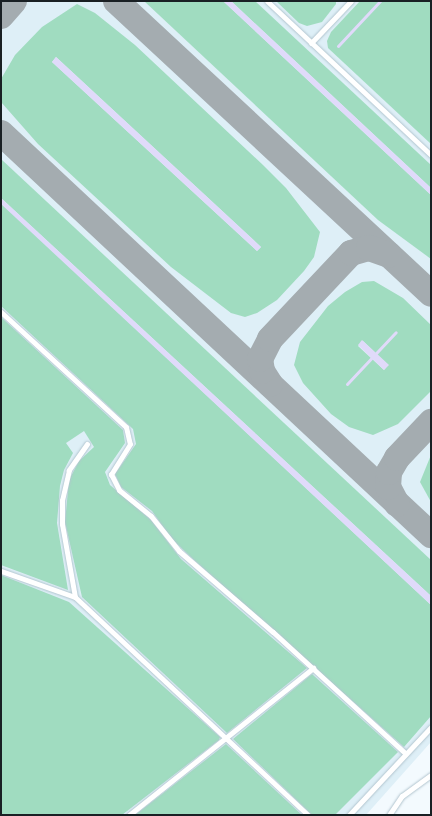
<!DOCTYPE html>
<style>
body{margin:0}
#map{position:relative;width:432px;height:816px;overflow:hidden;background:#f3fafe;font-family:Raleway,sans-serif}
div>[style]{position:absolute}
.built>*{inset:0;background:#deeff7}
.green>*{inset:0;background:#a0dcc0}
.water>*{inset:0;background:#e0dafa}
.stream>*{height:3px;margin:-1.5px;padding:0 1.5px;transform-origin:1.5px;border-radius:1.5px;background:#e0dafa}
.taxiway>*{height:26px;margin:-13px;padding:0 13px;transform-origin:13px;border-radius:13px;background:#a4acb0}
.roads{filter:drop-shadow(0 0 1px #b2c5cf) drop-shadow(0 0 1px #b2c5cf)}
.service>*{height:5px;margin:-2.5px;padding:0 2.5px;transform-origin:2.5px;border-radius:2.5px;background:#fff}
span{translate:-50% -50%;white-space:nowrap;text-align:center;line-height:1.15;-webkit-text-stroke:5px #fff;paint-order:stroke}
.frame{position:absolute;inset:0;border:2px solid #192024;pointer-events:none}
</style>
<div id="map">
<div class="built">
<div style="clip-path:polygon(1px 1px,431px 1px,431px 742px,366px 815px,1px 815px)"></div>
</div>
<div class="green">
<div style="clip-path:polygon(144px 1px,223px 1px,431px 195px,431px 259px,378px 220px)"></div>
<div style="clip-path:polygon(231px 1px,255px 1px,431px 165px,431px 188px)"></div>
<div style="clip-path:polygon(276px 1px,336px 1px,336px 4px,322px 22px,307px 26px,299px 23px)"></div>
<div style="clip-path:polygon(360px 1px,431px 1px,431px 144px,328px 48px,327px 41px,331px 32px)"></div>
<div style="clip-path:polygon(evenodd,77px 4px,95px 13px,135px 45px,263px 165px,286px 188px,320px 232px,314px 257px,304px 271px,277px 300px,257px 313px,245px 317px,231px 313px,171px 267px,38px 144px,1px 102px,1px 79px,15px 55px,42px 27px,77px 4px,56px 57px,261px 247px,257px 251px,52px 62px,56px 57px)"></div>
<div style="clip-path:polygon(1px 159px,431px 560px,431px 596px,1px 198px)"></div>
<div style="clip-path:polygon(1px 203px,431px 605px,431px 716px,404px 747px,194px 560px,171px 538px,152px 511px,121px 487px,115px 474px,136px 444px,133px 429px,1px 306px)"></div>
<div style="clip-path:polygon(evenodd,374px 281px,403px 298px,431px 325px,431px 391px,398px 424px,373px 435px,349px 427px,331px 414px,303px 383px,294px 365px,300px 342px,328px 306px,345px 292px,362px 282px,374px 281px,363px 341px,388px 365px,384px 370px,358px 346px,363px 341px)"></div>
<div style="clip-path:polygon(1px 317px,123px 430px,125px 443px,105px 472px,110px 485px,151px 520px,181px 559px,307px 668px,227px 733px,82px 597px,65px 522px,69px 480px,79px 461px,94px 447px,84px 431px,66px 443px,73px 453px,64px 470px,60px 486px,57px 523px,68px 590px,1px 565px)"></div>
<div style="clip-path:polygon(431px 455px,431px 502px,420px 482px)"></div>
<div style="clip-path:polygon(1px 575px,69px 602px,220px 737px,219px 740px,122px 815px,1px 815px)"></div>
<div style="clip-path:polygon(312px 674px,398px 752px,335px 815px,312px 815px,233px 739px)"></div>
<div style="clip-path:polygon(226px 744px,302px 815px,135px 815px)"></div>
</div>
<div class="water">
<div style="clip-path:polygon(223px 1px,231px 1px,431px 188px,431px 195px)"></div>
<div style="clip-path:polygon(56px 57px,261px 247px,257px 251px,52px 62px)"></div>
<div style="clip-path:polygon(1px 198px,431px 596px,431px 605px,1px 204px)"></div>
<div style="clip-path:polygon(362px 340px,389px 365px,384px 370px,358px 345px)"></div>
</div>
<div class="stream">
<div style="left:338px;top:46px;width:62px;rotate:-47deg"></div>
<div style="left:347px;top:384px;width:71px;rotate:-46.7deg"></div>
</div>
<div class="taxiway">
<div style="left:116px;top:1px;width:430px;rotate:42.9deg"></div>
<div style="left:1px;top:16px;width:20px;rotate:-49deg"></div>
<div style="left:1px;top:133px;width:589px;rotate:43.07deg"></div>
<div style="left:270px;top:384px;width:15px;rotate:-122deg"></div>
<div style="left:262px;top:371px;width:12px;rotate:-99deg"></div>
<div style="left:260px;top:359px;width:22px;rotate:-63deg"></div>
<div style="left:270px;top:339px;width:118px;rotate:-46.7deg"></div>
<div style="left:351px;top:253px;width:19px;rotate:-16deg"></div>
<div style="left:369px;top:248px;width:21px;rotate:19deg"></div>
<div style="left:397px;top:504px;width:19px;rotate:-118deg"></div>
<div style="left:388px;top:487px;width:15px;rotate:-86deg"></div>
<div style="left:389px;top:472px;width:16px;rotate:-60deg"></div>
<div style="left:397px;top:458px;width:50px;rotate:-46.6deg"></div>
</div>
<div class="roads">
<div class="service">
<div style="left:267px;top:1px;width:225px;rotate:43.2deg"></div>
<div style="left:311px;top:43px;width:58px;rotate:-46.4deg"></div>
<div style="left:1px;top:312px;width:170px;rotate:42.6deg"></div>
<div style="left:126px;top:427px;width:17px;rotate:77deg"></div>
<div style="left:130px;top:444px;width:36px;rotate:122deg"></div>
<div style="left:111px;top:474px;width:18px;rotate:63deg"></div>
<div style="left:119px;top:490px;width:41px;rotate:39.1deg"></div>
<div style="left:151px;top:516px;width:45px;rotate:51.3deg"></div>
<div style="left:179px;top:551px;width:124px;rotate:40.8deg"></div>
<div style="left:273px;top:632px;width:180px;rotate:42.5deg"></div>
<div style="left:87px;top:444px;width:32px;rotate:125deg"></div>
<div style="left:69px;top:470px;width:31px;rotate:103deg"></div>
<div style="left:62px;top:500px;width:24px;rotate:90deg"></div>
<div style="left:62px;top:524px;width:74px;rotate:79.9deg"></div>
<div style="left:75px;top:597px;width:319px;rotate:43.1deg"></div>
<div style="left:1px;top:571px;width:78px;rotate:19.4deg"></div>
<div style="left:129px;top:815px;width:236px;rotate:-38.6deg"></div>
<div style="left:349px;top:815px;width:120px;rotate:-47deg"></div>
<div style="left:389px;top:815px;width:23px;rotate:-56deg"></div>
<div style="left:402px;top:796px;width:36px;rotate:-36deg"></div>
</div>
</div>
<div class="frame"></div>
</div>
